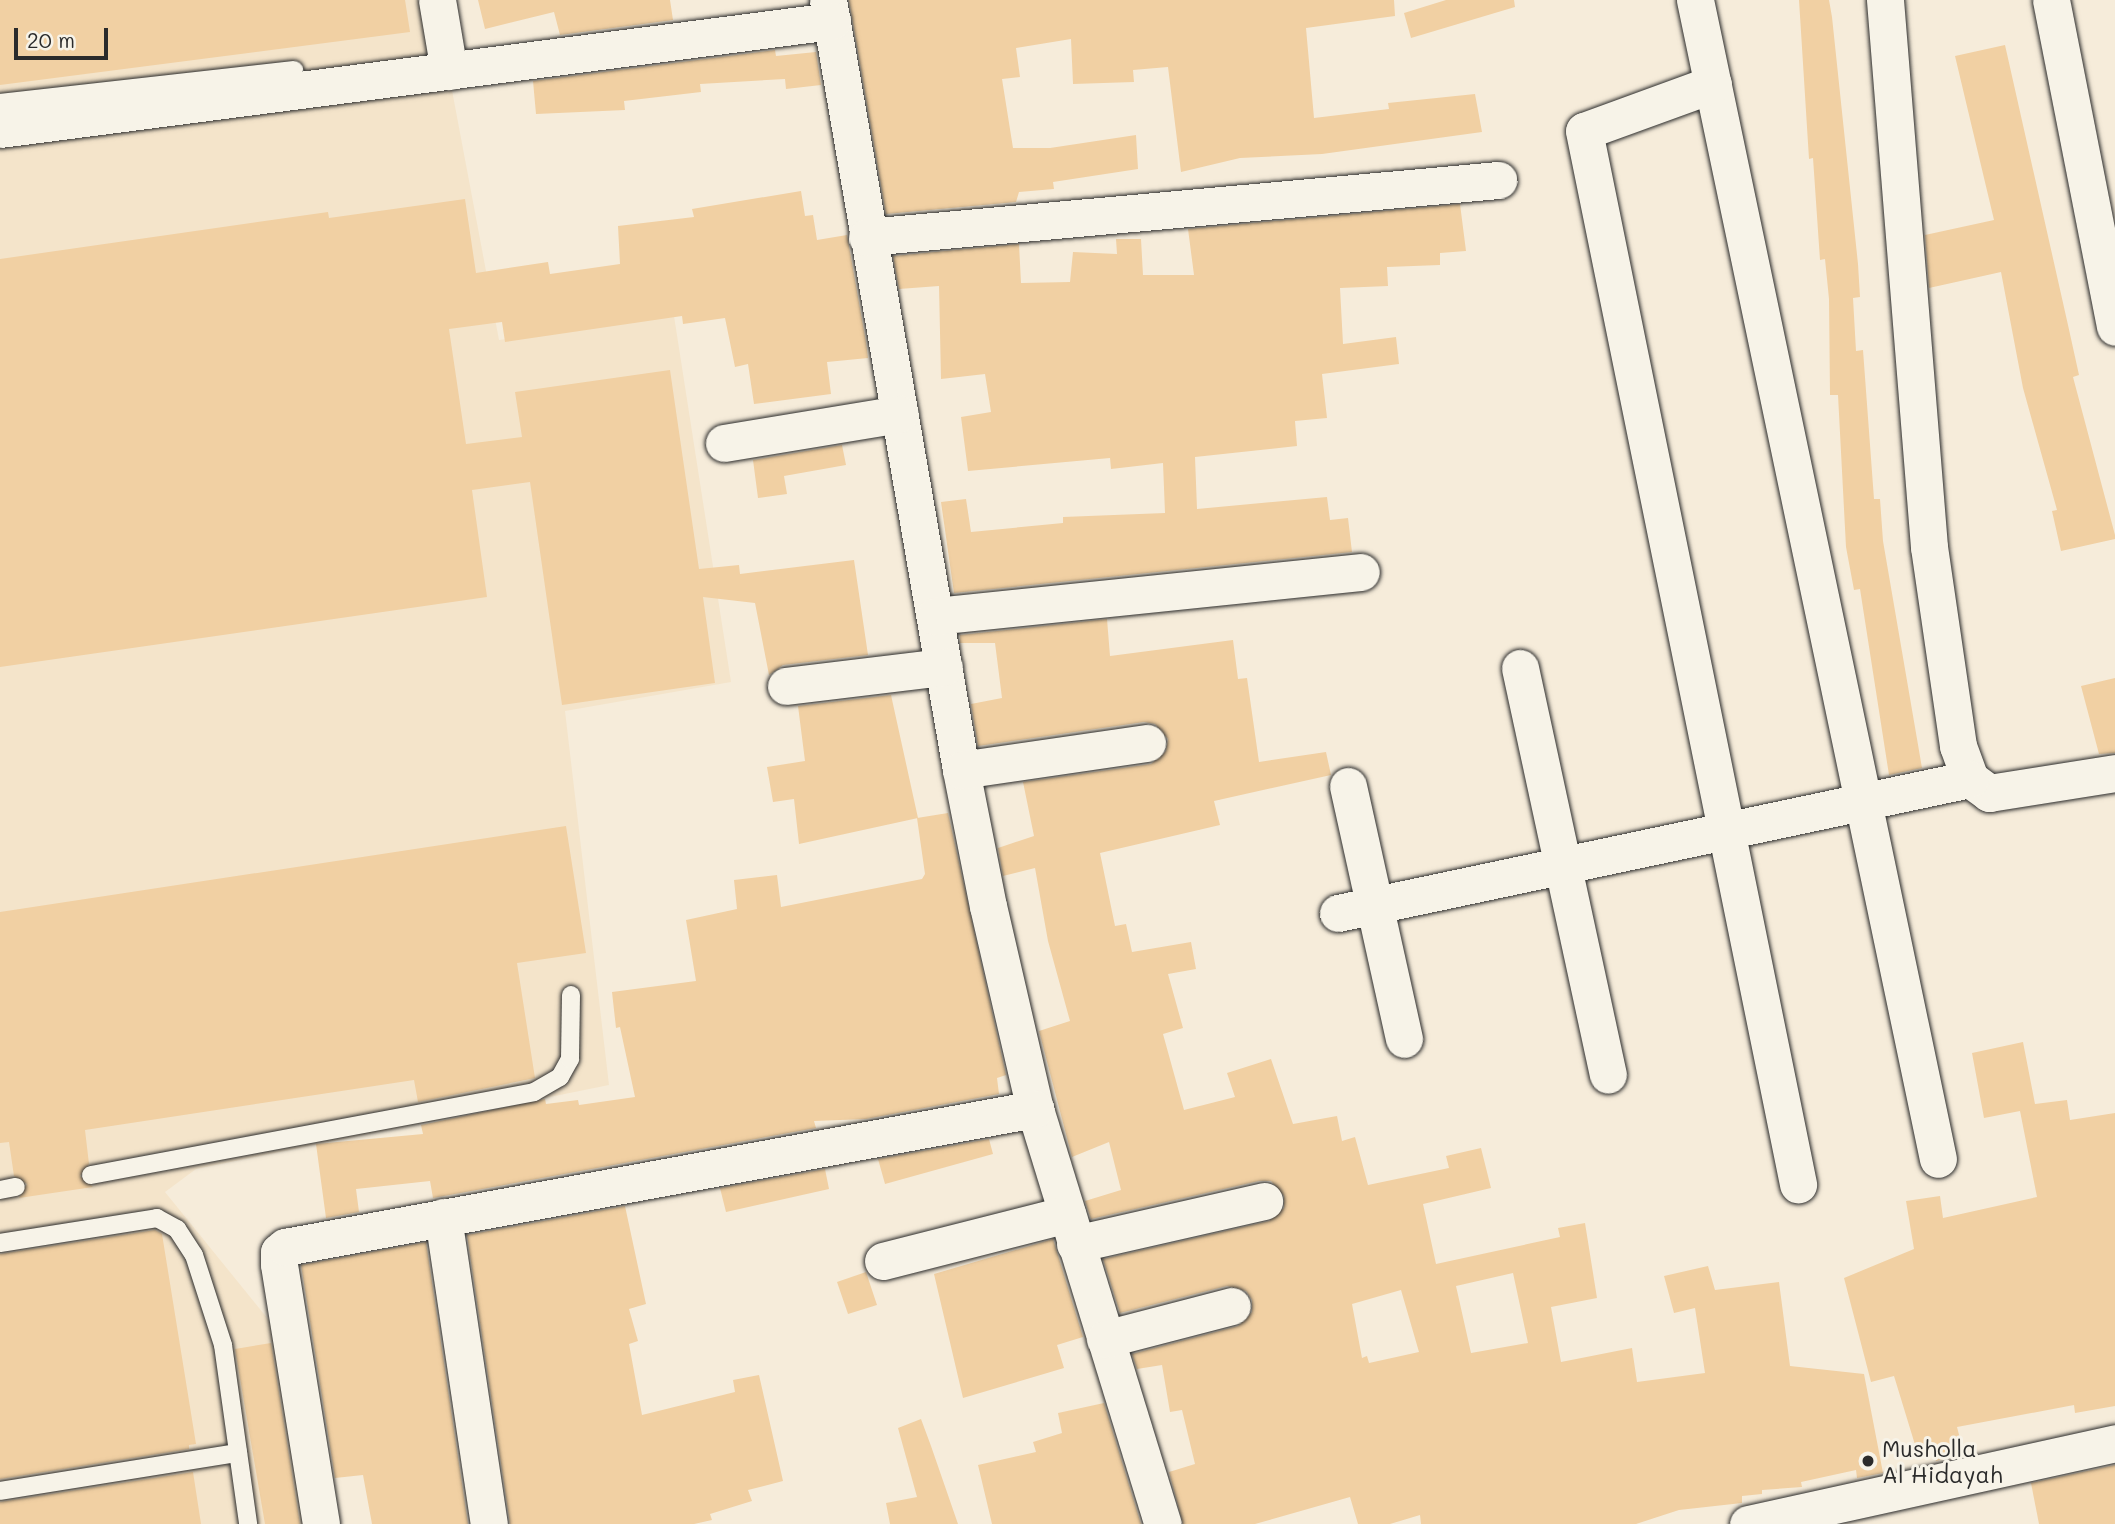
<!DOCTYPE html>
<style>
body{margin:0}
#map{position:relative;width:2115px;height:1524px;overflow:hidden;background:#f6ecda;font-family:Mali,sans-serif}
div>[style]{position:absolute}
.built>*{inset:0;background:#f4e4ca}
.building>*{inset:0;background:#f1d0a3}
.roads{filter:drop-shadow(0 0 2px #2b2b2b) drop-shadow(0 0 2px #2b2b2b)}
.service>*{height:18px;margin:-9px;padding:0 9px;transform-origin:9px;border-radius:9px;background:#f7f3e8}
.minor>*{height:37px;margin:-18.5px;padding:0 18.5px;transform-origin:18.5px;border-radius:18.5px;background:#f7f3e8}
.dots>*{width:19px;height:19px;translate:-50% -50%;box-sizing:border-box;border:4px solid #f7f3e8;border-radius:50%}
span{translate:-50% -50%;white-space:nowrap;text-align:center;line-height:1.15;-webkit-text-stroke:6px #f7f3e8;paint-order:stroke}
.poi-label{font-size:23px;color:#2b2b2b}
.left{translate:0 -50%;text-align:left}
.scale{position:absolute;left:14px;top:28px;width:94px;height:32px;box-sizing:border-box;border:4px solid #2b2b2b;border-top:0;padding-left:9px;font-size:21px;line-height:24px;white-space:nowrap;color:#2b2b2b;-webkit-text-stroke:5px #f7f3e8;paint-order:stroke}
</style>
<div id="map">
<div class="built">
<div style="clip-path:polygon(0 0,435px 0,499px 340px,674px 316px,731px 682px,565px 711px,609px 1085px,196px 1169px,165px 1192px,272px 1324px,307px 1524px,0 1524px)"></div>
</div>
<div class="building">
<div style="clip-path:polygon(0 0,405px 0,410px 32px,0 85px)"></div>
<div style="clip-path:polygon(478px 0,670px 0,673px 20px,560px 35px,554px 12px,485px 29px)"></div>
<div style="clip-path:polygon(849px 0,1394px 0,1395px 16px,1306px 28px,1314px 118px,1389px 109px,1388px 103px,1475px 94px,1482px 132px,1322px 154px,1240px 158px,1181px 172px,1168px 67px,1133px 70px,1134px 82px,1073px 84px,1071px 39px,1016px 48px,1020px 77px,1002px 79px,1013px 148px,1050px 148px,1136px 135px,1138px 169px,1053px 182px,1054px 189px,1019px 192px,1016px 202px,886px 214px)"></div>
<div style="clip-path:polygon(1446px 0,1514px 0,1515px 7px,1411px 38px,1404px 13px)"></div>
<div style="clip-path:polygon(1799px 0,1829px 0,1832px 17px,1858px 264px,1860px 297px,1853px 298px,1856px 351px,1863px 350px,1874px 499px,1880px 499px,1883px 541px,1922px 768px,1889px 775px,1860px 589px,1854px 590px,1846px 547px,1838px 395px,1830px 395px,1829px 299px,1825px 259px,1820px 260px,1813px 158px,1809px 159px)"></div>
<div style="clip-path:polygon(2005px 45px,2068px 325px,2079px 375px,2073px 377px,2115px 535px,2115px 539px,2061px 551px,2052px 511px,2057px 510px,2023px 388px,2001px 272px,1929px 288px,1925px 235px,1994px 220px,1955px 56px)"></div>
<div style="clip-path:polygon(775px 50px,776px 56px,816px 52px,821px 85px,786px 89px,785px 79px,700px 84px,701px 92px,624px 101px,625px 110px,536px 114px,533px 81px)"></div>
<div style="clip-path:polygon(801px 191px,805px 216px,813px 215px,817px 240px,847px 235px,866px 342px,868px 358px,827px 362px,831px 394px,754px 404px,748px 364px,735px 367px,725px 318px,683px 324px,682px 316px,505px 342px,502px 322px,449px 329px,466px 444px,522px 437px,515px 392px,670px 370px,699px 569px,739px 565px,740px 574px,854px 560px,868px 655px,783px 665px,769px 675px,755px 603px,703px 597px,715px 683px,562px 705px,530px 482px,472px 490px,487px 597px,0 667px,0 259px,328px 212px,329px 218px,465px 199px,476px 273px,548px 262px,550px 274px,620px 264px,618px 226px,694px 217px,692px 209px)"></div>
<div style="clip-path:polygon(1460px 204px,1466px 251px,1440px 253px,1440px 265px,1387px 267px,1388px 286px,1340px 288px,1343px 344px,1396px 337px,1399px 364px,1322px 374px,1327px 418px,1295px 421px,1297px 446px,1195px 457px,1197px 509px,1327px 497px,1330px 520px,1348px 518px,1352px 552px,954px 593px,941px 502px,966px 499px,971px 532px,1063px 523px,1063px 517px,1165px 513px,1163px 463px,1111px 469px,1110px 458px,968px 471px,961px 417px,991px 412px,985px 374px,941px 379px,939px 286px,899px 289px,893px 256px,1019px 244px,1021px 283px,1070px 282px,1073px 252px,1117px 254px,1116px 239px,1141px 239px,1143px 275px,1194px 275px,1188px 229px)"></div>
<div style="clip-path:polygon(842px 445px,846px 465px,784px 476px,787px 494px,758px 498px,753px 460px)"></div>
<div style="clip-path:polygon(evenodd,1107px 619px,1110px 656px,1233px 640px,1238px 679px,1247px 678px,1259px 762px,1326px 752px,1331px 775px,1214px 801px,1220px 825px,1100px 853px,1115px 926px,1126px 924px,1132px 952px,1191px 942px,1196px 969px,1168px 974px,1183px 1028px,1163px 1034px,1184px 1110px,1235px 1097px,1227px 1073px,1271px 1059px,1293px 1124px,1337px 1116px,1342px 1141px,1355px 1137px,1368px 1185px,1449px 1168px,1446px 1156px,1481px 1148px,1491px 1188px,1423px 1204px,1436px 1264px,1560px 1237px,1558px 1228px,1585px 1223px,1597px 1298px,1551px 1307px,1561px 1362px,1632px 1348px,1637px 1382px,1705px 1373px,1695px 1308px,1674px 1313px,1664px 1276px,1708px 1266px,1715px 1290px,1779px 1282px,1790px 1366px,1864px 1374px,1883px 1473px,1857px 1478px,1856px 1470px,1801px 1482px,1802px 1487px,1762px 1490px,1762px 1494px,1742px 1496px,1742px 1503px,1679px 1510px,1636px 1524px,1421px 1524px,1420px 1515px,1390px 1524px,1358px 1524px,1350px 1497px,1255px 1524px,1183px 1524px,1169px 1472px,1195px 1464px,1182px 1410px,1170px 1412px,1162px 1365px,1137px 1369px,1132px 1354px,1238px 1326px,1252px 1312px,1252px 1300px,1246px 1291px,1227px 1286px,1120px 1313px,1103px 1259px,1269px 1221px,1284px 1208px,1284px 1196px,1271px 1181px,1259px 1181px,1091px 1219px,1085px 1201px,1121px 1190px,1109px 1142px,1072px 1157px,1039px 1031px,1070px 1021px,1048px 941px,1035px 868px,1003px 876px,998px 848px,1034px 836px,1023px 782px,1151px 764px,1166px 751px,1168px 739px,1155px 724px,1144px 722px,978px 746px,971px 704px,1002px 698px,995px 643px,960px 643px,960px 635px,1107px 619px,1513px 1273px,1528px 1343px,1471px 1353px,1456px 1286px,1513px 1273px,1107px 619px,1401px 1290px,1419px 1352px,1369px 1363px,1367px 1356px,1362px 1358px,1352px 1304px,1401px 1290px)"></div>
<div style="clip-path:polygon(2115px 678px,2115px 753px,2099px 754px,2081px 686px)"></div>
<div style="clip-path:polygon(891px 695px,918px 818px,799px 844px,794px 799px,773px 802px,767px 767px,805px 761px,798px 706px)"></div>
<div style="clip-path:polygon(948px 813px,1006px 1075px,997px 1078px,999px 1094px,866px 1119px,814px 1121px,816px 1128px,433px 1198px,430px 1181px,356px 1189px,359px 1212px,326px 1218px,316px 1144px,423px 1134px,421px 1125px,545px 1099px,546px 1104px,578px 1100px,579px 1105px,635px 1097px,620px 1027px,616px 1028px,612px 992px,696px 981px,686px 920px,737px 909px,734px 880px,777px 875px,781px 907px,922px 879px,925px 874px,917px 818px)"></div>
<div style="clip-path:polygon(566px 826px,586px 953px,517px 963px,535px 1078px,418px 1102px,414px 1080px,85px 1130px,89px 1164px,80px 1176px,93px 1187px,19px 1198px,27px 1184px,14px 1176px,9px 1142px,0 1143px,0 912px)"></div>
<div style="clip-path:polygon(2023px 1042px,2035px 1104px,2067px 1100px,2070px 1120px,2115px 1113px,2115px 1406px,2075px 1413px,2074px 1405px,1957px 1427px,1964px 1454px,1936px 1461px,1932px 1445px,1916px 1448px,1894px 1376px,1871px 1382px,1844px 1278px,1914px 1249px,1906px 1201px,1940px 1196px,1943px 1218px,2037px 1197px,2020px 1111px,1984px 1118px,1972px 1053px)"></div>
<div style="clip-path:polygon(989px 1139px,993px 1154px,885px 1184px,878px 1159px)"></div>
<div style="clip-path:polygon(825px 1169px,829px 1189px,726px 1212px,720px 1188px)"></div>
<div style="clip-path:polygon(625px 1206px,646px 1304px,629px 1309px,638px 1341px,629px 1344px,642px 1415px,735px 1392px,733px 1380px,759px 1375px,783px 1481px,748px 1490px,752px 1501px,710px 1514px,712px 1520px,694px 1524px,510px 1524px,467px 1235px)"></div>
<div style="clip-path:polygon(155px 1230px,162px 1234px,196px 1444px,189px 1445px,189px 1449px,0 1479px,0 1254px)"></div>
<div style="clip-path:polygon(1053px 1239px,1083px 1337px,1057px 1345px,1064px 1368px,963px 1398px,934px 1274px)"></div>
<div style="clip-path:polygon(426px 1242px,468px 1524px,372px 1524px,363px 1475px,335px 1478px,301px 1265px)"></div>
<div style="clip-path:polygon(866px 1272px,877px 1305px,848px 1314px,837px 1282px)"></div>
<div style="clip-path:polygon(271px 1343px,300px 1524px,265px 1524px,237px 1361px,235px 1349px)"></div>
<div style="clip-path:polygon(1104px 1403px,1141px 1524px,992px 1524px,978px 1465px,1036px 1452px,1033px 1442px,1062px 1433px,1058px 1413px)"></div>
<div style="clip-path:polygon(921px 1419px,931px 1446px,958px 1524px,890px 1524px,886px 1503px,917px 1497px,898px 1428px)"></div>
<div style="clip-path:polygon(2115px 1465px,2115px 1524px,2039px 1524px,2031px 1483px)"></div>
<div style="clip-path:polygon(193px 1472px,201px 1524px,0 1524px,0 1502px)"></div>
</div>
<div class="roads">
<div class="service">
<div style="left:0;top:103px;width:296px;rotate:-6.4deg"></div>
<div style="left:91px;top:1175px;width:451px;rotate:-10.6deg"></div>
<div style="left:534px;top:1092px;width:30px;rotate:-30deg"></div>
<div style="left:560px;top:1077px;width:21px;rotate:-61deg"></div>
<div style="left:570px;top:1059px;width:64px;rotate:-89.1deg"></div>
<div style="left:0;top:1190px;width:16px;rotate:-11deg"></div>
<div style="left:0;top:1243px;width:159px;rotate:-9deg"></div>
<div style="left:157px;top:1218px;width:23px;rotate:29deg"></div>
<div style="left:177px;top:1229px;width:31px;rotate:57deg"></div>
<div style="left:194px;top:1255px;width:95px;rotate:72.1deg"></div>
<div style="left:223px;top:1345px;width:181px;rotate:82deg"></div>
<div style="left:0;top:1491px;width:241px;rotate:-9.1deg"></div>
</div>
<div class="minor">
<div style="left:437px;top:0;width:72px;rotate:80.4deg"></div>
<div style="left:828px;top:0;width:781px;rotate:80.2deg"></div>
<div style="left:961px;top:770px;width:139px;rotate:78.8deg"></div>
<div style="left:988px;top:906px;width:208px;rotate:77deg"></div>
<div style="left:1035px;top:1109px;width:434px;rotate:72.9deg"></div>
<div style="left:1695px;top:0;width:1184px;rotate:78.16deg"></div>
<div style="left:1885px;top:0;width:549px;rotate:85.4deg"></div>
<div style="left:1929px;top:547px;width:201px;rotate:81.7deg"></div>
<div style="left:1958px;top:746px;width:35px;rotate:70deg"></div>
<div style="left:1970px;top:779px;width:24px;rotate:36deg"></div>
<div style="left:1989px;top:793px;width:128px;rotate:-9deg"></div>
<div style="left:2051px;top:0;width:333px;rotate:78.9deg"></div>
<div style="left:1713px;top:84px;width:137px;rotate:160deg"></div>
<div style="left:1584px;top:131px;width:1075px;rotate:78.51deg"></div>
<div style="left:0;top:129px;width:839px;rotate:-7.4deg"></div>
<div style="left:867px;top:237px;width:634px;rotate:-5.16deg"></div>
<div style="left:724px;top:443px;width:178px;rotate:-9.4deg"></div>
<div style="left:935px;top:616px;width:428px;rotate:-5.9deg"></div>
<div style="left:1520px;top:668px;width:416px;rotate:77.8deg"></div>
<div style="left:786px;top:686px;width:159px;rotate:-6.9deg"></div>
<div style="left:961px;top:770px;width:188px;rotate:-8.3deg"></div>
<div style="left:1348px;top:786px;width:259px;rotate:77.5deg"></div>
<div style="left:1338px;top:913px;width:646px;rotate:-11.97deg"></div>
<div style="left:443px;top:1217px;width:310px;rotate:81.5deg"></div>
<div style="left:1075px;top:1244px;width:194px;rotate:-12.8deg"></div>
<div style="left:883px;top:1261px;width:190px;rotate:-14.3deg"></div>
<div style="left:1105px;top:1339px;width:131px;rotate:-14.6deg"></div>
<div style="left:321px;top:1524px;width:263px;rotate:-99.2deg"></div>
<div style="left:279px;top:1264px;width:12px;rotate:-90deg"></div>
<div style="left:279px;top:1252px;width:8px;rotate:-40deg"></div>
<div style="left:285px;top:1247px;width:763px;rotate:-10.43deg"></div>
<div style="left:1748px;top:1524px;width:376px;rotate:-12.4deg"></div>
</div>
</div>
<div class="dots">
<div style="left:1868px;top:1461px;background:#2b2b2b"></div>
</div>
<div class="poi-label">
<span class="left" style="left:1882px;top:1461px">Musholla<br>Al Hidayah</span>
</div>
<div class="scale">20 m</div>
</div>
